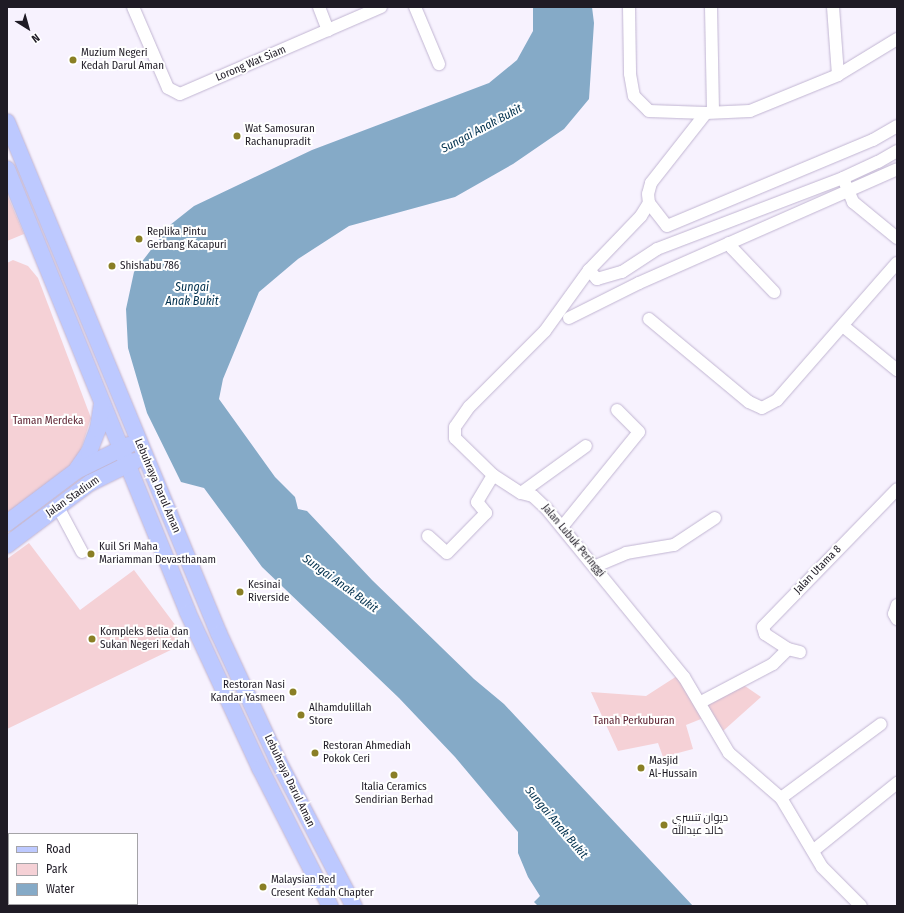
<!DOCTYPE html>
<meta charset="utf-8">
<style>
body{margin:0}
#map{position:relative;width:904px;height:913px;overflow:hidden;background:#f7f2fe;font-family:"Fira Sans Condensed",Cairo,sans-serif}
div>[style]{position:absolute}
.green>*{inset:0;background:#f5d1d6}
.water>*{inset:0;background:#85aac7}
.roads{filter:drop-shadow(0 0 1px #c1b5d2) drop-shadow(0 0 1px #c1b5d2)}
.minor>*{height:12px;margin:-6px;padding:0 6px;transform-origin:6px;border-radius:6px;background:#fff}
.major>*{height:16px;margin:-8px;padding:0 8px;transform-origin:8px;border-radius:8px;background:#bdc9ff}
.dots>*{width:11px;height:11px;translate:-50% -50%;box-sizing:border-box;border:2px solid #fff;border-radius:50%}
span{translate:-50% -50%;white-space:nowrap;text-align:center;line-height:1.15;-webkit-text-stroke:4px #fff;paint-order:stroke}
.poi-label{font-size:11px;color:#1f1b25}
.left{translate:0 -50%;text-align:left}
.right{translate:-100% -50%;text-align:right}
.street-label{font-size:11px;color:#1f1b25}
.park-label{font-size:11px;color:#591d2c}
.water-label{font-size:12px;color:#00304d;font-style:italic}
.frame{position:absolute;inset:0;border:8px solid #1f1b25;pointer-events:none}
.legend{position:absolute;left:8px;top:833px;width:130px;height:72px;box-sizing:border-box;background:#fff;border:1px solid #a5a4a8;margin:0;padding:5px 7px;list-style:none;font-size:12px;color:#1f1b25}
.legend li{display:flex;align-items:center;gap:8px;height:20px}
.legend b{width:20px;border:1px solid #a5a4a8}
.north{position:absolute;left:8px;top:8px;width:40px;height:40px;-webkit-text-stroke:3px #fff;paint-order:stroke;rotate:143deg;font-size:11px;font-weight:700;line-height:16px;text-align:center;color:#1f1b25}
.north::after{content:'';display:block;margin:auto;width:14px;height:18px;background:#1f1b25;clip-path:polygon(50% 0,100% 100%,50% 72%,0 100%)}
</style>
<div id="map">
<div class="green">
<div style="clip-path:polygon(7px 194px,24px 234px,7px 241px)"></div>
<div style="clip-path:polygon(13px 260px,28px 266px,38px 278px,91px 418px,77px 462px,7px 516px,7px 263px)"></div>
<div style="clip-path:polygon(29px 543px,80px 610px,134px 570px,179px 630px,177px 647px,7px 729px,7px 559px)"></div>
<div style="clip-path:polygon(677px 676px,706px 717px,686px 725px,693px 749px,663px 757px,658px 743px,618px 751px,591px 692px,646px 696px)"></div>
<div style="clip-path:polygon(742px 684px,761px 697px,723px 731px,705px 702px)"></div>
</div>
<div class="water">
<div style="clip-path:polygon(533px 7px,592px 7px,594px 23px,589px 99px,564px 129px,513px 164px,455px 197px,349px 226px,298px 259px,259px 292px,223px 379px,219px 399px,275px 477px,295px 497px,298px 509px,307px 511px,372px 580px,474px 679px,504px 704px,693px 906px,538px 906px,534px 902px,540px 896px,528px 877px,518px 853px,518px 832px,455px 757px,399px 698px,262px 567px,204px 488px,181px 482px,147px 413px,128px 348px,126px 309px,134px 272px,170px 225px,194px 206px,312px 150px,489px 83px,517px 60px,533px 31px)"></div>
</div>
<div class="roads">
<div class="minor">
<div style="left:133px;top:7px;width:88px;rotate:66.6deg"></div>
<div style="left:168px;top:88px;width:13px;rotate:27deg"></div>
<div style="left:180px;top:94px;width:219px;rotate:-23.4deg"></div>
<div style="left:319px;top:7px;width:25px;rotate:69deg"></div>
<div style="left:415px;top:7px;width:62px;rotate:67.2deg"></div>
<div style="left:629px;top:7px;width:67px;rotate:89.1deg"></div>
<div style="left:630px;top:74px;width:22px;rotate:80deg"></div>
<div style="left:634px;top:96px;width:21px;rotate:45deg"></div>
<div style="left:649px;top:111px;width:57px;rotate:2deg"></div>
<div style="left:706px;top:113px;width:44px;rotate:-2.6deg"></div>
<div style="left:750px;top:111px;width:95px;rotate:-22.2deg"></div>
<div style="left:838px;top:75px;width:69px;rotate:-31.4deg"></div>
<div style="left:711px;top:7px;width:105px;rotate:88.9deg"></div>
<div style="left:833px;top:7px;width:68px;rotate:85.8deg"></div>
<div style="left:706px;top:113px;width:89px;rotate:128.2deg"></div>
<div style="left:651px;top:183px;width:11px;rotate:105deg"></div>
<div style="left:648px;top:194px;width:9px;rotate:84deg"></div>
<div style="left:649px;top:203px;width:29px;rotate:52deg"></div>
<div style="left:667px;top:226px;width:223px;rotate:-22.7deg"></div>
<div style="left:873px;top:140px;width:28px;rotate:-30deg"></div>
<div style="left:845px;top:183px;width:21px;rotate:67deg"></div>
<div style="left:853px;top:202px;width:57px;rotate:39.3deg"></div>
<div style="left:649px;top:203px;width:15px;rotate:122deg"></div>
<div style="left:641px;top:216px;width:75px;rotate:133.9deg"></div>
<div style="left:589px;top:270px;width:75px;rotate:125.8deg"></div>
<div style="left:545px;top:331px;width:107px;rotate:135deg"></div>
<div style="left:469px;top:407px;width:24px;rotate:125deg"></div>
<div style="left:455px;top:427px;width:11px;rotate:90deg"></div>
<div style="left:455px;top:438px;width:53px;rotate:44.2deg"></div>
<div style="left:493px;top:475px;width:33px;rotate:33deg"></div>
<div style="left:521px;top:493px;width:12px;rotate:14deg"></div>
<div style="left:533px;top:496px;width:18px;rotate:43deg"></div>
<div style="left:546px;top:508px;width:218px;rotate:50.8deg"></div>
<div style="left:684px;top:677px;width:88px;rotate:59.4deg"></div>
<div style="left:729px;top:753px;width:69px;rotate:40.9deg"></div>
<div style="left:781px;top:798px;width:80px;rotate:59.3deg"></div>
<div style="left:822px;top:867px;width:55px;rotate:45deg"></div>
<div style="left:729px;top:243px;width:6px;rotate:59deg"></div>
<div style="left:732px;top:248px;width:61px;rotate:46.3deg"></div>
<div style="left:589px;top:270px;width:12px;rotate:48deg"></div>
<div style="left:597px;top:279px;width:26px;rotate:-16deg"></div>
<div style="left:622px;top:272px;width:42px;rotate:-33.3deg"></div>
<div style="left:657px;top:249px;width:199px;rotate:-20.9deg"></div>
<div style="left:843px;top:178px;width:38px;rotate:-25deg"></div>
<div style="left:878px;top:162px;width:22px;rotate:-30deg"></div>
<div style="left:569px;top:318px;width:78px;rotate:-26.6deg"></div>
<div style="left:639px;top:283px;width:282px;rotate:-23.8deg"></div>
<div style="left:649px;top:319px;width:130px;rotate:39.7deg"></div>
<div style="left:749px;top:402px;width:14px;rotate:25deg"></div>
<div style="left:762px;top:408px;width:17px;rotate:-28deg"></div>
<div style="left:777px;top:400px;width:182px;rotate:-48.8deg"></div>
<div style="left:843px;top:326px;width:70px;rotate:39.2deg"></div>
<div style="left:521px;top:493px;width:80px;rotate:-35.9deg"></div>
<div style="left:58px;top:507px;width:51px;rotate:61.9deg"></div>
<div style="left:562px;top:527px;width:122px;rotate:-51deg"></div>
<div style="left:639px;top:432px;width:31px;rotate:-135deg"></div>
<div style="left:428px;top:536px;width:25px;rotate:42deg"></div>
<div style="left:447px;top:553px;width:56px;rotate:-45.7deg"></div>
<div style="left:486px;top:513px;width:14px;rotate:-129deg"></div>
<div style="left:477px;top:502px;width:31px;rotate:-59deg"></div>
<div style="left:596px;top:566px;width:33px;rotate:-23deg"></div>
<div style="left:626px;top:553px;width:49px;rotate:-9.5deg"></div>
<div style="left:674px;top:545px;width:49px;rotate:-33.4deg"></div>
<div style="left:897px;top:605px;width:9px;rotate:108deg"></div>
<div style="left:894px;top:614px;width:6px;rotate:59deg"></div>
<div style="left:800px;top:652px;width:12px;rotate:-166deg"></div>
<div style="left:788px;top:649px;width:27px;rotate:-147deg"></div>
<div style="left:765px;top:634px;width:7px;rotate:-106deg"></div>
<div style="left:763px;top:627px;width:192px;rotate:-45.8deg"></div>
<div style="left:701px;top:702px;width:81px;rotate:-27.8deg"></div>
<div style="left:773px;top:664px;width:21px;rotate:-45deg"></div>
<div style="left:781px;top:798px;width:124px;rotate:-36.5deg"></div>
<div style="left:814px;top:850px;width:107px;rotate:-38.9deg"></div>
</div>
<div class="major">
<div style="left:7px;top:122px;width:554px;rotate:67.51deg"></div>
<div style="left:219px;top:634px;width:138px;rotate:65.1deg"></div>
<div style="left:277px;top:759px;width:166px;rotate:62.4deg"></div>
<div style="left:7px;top:169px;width:479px;rotate:67.8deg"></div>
<div style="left:188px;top:613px;width:171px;rotate:65.1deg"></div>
<div style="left:260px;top:768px;width:155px;rotate:63.1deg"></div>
<div style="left:77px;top:469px;width:21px;rotate:-55deg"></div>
<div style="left:89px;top:452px;width:25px;rotate:-69deg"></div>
<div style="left:98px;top:429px;width:24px;rotate:-81deg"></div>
<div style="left:7px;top:523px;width:86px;rotate:-37deg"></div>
<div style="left:76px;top:471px;width:59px;rotate:-26.1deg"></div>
<div style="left:7px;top:545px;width:104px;rotate:-36.8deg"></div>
<div style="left:90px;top:483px;width:50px;rotate:-26.1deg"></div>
</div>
</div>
<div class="dots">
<div style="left:73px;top:60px;background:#8a7f25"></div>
<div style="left:237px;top:136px;background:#8a7f25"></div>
<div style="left:139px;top:239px;background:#8a7f25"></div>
<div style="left:112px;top:266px;background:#8a7f25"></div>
<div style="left:91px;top:554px;background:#8a7f25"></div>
<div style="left:240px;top:592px;background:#8a7f25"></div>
<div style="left:92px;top:639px;background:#8a7f25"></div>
<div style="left:293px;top:692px;background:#8a7f25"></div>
<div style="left:301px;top:715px;background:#8a7f25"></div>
<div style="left:315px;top:753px;background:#8a7f25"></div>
<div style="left:641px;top:768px;background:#8a7f25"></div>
<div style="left:394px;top:775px;background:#8a7f25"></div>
<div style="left:664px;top:825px;background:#8a7f25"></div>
<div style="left:263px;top:887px;background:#8a7f25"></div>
</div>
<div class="poi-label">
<span class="left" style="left:81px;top:60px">Muzium Negeri<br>Kedah Darul Aman</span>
<span class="left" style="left:245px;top:136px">Wat Samosuran<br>Rachanupradit</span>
<span class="left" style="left:147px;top:239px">Replika Pintu<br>Gerbang Kacapuri</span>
<span class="left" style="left:120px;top:266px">Shishabu 786</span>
<span class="left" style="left:99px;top:554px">Kuil Sri Maha<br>Mariamman Devasthanam</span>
<span class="left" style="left:248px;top:592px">Kesinai<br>Riverside</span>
<span class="left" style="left:100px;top:639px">Kompleks Belia dan<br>Sukan Negeri Kedah</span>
<span class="right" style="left:285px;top:692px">Restoran Nasi<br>Kandar Yasmeen</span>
<span class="left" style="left:309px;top:715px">Alhamdulillah<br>Store</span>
<span class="left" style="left:323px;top:753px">Restoran Ahmediah<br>Pokok Ceri</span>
<span class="left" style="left:649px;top:768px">Masjid<br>Al-Hussain</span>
<span style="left:394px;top:794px">Italia Ceramics<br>Sendirian Berhad</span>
<span class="left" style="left:672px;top:825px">دیوان تنسري<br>خالد عبدالله</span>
<span class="left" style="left:271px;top:887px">Malaysian Red<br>Cresent Kedah Chapter</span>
</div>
<div class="street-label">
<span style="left:251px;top:64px;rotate:-23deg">Lorong Wat Siam</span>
<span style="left:157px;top:486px;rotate:67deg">Lebuhraya Darul Aman</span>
<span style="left:73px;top:497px;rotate:-35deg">Jalan Stadium</span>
<span style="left:573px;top:541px;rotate:50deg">Jalan Lubuk Peringgi</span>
<span style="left:818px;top:570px;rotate:-46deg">Jalan Utama 8</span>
<span style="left:289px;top:781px;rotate:64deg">Lebuhraya Darul Aman</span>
</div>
<div class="park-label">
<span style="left:48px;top:421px">Taman Merdeka</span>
<span style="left:634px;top:721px">Tanah Perkuburan</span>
</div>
<div class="water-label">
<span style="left:482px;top:129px;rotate:-28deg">Sungai Anak Bukit</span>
<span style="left:192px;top:295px">Sungai<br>Anak Bukit</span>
<span style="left:340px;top:584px;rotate:36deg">Sungai Anak Bukit</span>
<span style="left:556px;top:823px;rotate:50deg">Sungai Anak Bukit</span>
</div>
<div class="frame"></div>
<ul class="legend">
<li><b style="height:5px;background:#bdc9ff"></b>Road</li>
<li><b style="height:11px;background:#f5d1d6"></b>Park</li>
<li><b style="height:11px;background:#85aac7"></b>Water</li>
</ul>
<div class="north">N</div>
</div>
